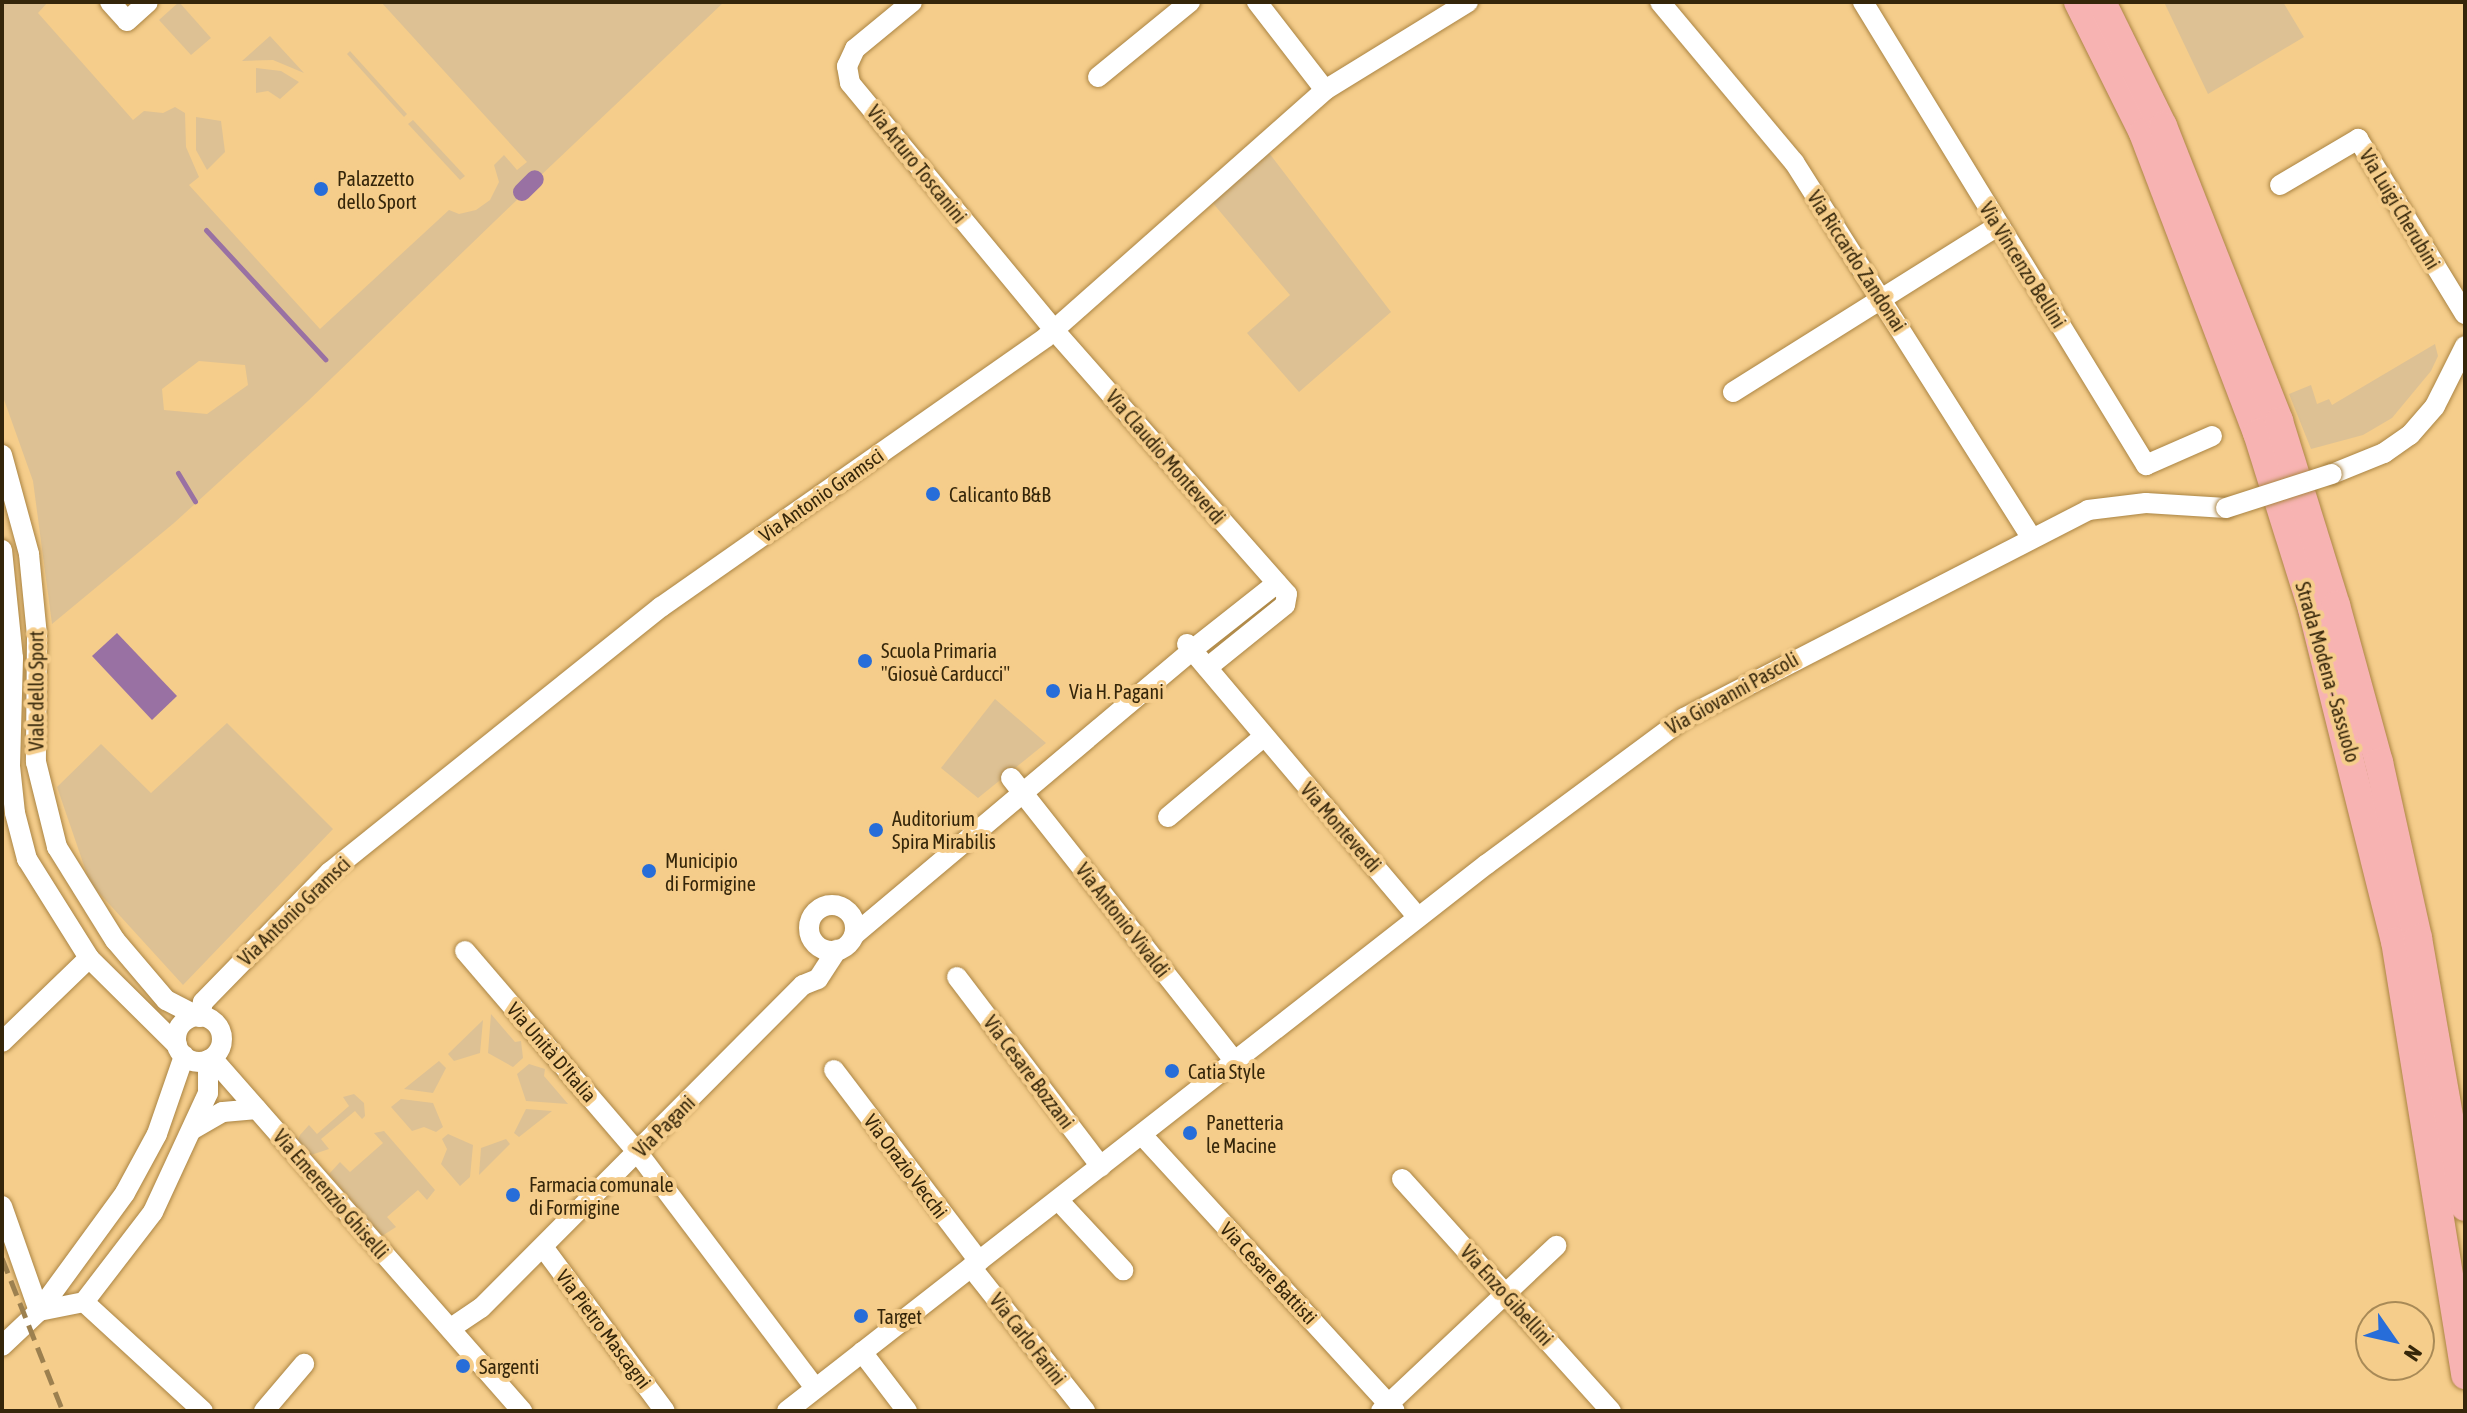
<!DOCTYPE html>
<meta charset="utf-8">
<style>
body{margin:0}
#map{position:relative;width:2467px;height:1413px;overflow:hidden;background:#f5cd8b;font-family:"Asap Condensed",sans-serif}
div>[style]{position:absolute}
.green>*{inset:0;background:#ddc194}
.water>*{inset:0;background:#9971a3}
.stream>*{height:5px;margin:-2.5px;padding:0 2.5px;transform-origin:2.5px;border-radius:2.5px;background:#9971a3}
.canal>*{height:18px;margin:-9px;padding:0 9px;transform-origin:9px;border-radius:9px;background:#9971a3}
.roads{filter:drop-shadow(0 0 2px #aa8443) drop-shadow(0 0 2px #aa8443)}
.minor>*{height:20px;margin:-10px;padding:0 10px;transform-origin:10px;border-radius:10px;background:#fff}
.minor>.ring{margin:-10px;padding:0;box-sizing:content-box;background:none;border:20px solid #fff;border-radius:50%}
.highway>*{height:28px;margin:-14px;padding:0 14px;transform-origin:14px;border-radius:14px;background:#f7b3b2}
.rail>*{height:5px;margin-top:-2.5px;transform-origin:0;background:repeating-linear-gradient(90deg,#9c804f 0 16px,transparent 0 24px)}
.bridges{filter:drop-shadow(0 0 2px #aa8443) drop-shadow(0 0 2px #aa8443)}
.minor-bridge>*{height:20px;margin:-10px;padding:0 10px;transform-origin:10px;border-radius:10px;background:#fff}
.dots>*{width:22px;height:22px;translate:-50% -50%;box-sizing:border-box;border:4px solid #f5cd8b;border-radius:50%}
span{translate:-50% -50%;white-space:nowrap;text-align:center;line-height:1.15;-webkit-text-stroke:8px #f5cd8b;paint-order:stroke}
.street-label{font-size:20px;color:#35260a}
.poi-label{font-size:20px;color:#35260a}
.left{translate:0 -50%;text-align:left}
.frame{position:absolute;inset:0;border:4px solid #35260a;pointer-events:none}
.north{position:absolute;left:2355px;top:1301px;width:80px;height:80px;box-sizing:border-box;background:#f5cd8b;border:2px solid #a88a57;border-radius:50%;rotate:124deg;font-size:22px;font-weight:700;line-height:32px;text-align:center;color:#35260a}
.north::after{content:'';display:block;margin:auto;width:28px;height:36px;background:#276dd9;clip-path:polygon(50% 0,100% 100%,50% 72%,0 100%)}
</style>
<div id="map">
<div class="green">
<div style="clip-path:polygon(evenodd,2px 2px,48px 2px,38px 13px,133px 120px,144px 111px,163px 113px,175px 107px,185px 113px,186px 147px,199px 177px,189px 185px,320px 329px,449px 210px,459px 214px,476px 210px,490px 200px,499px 182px,494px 165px,504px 155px,517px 170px,527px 162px,381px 2px,724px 2px,538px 178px,526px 175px,520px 197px,308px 401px,174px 523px,52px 624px,33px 481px,2px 394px,2px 2px,199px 361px,245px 365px,248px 385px,207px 414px,164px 410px,162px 389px,199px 361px)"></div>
<div style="clip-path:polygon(179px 2px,211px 38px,191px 55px,159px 20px)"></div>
<div style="clip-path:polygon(2164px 2px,2283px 2px,2304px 37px,2208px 94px)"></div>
<div style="clip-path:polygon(270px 36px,304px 73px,273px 60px,242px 61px)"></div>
<div style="clip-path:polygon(350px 51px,407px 114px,404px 117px,347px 54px)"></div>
<div style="clip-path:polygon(256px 68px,281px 71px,299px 82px,280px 99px,268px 91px,256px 93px)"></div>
<div style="clip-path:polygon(196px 117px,221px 121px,225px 152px,207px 170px,196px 150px)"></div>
<div style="clip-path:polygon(413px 120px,465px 176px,460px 180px,408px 124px)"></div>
<div style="clip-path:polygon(1269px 153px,1391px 312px,1299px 392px,1247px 333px,1290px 295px,1212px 202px)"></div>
<div style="clip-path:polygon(2435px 344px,2438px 356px,2431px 371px,2392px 418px,2363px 435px,2311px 449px,2289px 394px,2311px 385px,2317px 404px,2329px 399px,2332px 405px)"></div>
<div style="clip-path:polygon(995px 699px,1046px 743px,978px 798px,941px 768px)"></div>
<div style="clip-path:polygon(227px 723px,333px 829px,183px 985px,90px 883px,57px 787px,101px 744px,151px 793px)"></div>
<div style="clip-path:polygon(491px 1014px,515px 1042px,521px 1041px,523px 1058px,513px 1067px,488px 1053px)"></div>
<div style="clip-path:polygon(483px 1020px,480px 1053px,454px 1061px,448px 1054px)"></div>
<div style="clip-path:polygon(439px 1061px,446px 1068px,433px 1093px,404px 1089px)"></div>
<div style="clip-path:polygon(529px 1064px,545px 1069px,544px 1076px,568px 1104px,526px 1101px,517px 1074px)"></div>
<div style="clip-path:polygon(354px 1094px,364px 1103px,365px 1116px,362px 1119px,355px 1111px,321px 1139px,329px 1149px,311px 1155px,298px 1140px,300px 1135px,309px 1125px,317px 1134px,349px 1106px,343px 1097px)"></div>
<div style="clip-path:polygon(401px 1099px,433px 1103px,443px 1127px,436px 1132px,424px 1127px,412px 1131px,391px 1107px)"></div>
<div style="clip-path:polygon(526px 1109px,552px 1111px,519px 1137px,514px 1133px)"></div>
<div style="clip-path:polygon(384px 1131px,435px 1190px,427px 1200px,418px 1190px,387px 1217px,396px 1227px,382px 1236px,329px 1174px,340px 1162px,350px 1172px,383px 1143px,374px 1133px)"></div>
<div style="clip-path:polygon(448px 1134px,473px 1145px,470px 1177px,460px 1186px,441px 1164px,447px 1149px,442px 1139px)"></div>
<div style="clip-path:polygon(506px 1139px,510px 1144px,479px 1175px,481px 1148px)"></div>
</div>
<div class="water">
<div style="clip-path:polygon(117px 633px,177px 696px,152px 720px,92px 656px)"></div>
</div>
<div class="stream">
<div style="left:206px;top:230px;width:176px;rotate:47.3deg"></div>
<div style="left:178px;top:473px;width:33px;rotate:59deg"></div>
</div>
<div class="canal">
<div style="left:522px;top:192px;width:18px;rotate:-45deg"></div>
</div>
<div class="roads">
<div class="minor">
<div style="left:110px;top:2px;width:25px;rotate:48deg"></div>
<div style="left:127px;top:21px;width:28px;rotate:-42deg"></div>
<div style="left:912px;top:2px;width:74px;rotate:140.5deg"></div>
<div style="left:855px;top:49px;width:19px;rotate:115deg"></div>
<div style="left:847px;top:66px;width:17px;rotate:80deg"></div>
<div style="left:850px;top:83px;width:320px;rotate:50.4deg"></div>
<div style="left:1054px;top:330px;width:352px;rotate:48.6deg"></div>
<div style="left:1287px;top:594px;width:11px;rotate:100deg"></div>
<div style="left:1285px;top:605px;width:100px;rotate:141.1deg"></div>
<div style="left:1257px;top:2px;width:111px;rotate:52.3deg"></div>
<div style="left:1660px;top:2px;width:209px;rotate:50.1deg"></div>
<div style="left:1794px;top:162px;width:444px;rotate:57.7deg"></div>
<div style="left:1863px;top:2px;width:543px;rotate:58.57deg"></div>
<div style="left:2146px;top:465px;width:72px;rotate:-23.7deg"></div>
<div style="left:1098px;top:77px;width:119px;rotate:-39.2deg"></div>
<div style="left:2280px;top:185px;width:91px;rotate:-30.5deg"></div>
<div style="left:2358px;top:139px;width:205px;rotate:58.6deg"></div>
<div style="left:1733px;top:392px;width:313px;rotate:-32.1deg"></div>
<div style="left:2px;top:455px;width:103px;rotate:74.7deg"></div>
<div style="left:29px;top:554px;width:82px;rotate:84.4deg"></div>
<div style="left:37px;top:636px;width:126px;rotate:90.5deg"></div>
<div style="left:36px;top:762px;width:88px;rotate:76.1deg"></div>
<div style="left:57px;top:847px;width:110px;rotate:58.1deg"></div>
<div style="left:115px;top:940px;width:79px;rotate:49.6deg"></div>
<div style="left:166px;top:1000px;width:37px;rotate:27deg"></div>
<div style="left:2332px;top:474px;width:56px;rotate:-22deg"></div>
<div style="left:2384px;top:453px;width:32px;rotate:-35deg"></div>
<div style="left:2410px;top:435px;width:38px;rotate:-49deg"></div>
<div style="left:2435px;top:406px;width:67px;rotate:-63.4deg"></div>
<div style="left:2px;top:550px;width:109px;rotate:84.2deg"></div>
<div style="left:13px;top:658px;width:108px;rotate:91.6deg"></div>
<div style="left:10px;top:766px;width:47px;rotate:83.9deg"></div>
<div style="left:15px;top:813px;width:48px;rotate:75.4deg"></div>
<div style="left:27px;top:859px;width:117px;rotate:57.9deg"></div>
<div style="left:89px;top:958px;width:124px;rotate:44.7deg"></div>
<div style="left:1187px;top:644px;width:8px;rotate:50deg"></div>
<div style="left:1192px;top:650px;width:108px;rotate:-38.2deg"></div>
<div style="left:1011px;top:778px;width:362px;rotate:51.7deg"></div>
<div style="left:1168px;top:817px;width:123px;rotate:-40deg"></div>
<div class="ring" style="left:809px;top:905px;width:26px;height:26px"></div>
<div style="left:854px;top:935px;width:442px;rotate:-40.1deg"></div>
<div style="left:1192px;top:650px;width:350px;rotate:49.8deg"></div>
<div style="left:465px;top:951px;width:266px;rotate:49.4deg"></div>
<div style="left:638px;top:1153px;width:294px;rotate:53deg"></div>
<div style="left:957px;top:977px;width:238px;rotate:52.8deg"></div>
<div class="ring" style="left:176px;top:1016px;width:26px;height:26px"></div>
<div style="left:200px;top:1017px;width:15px;rotate:-79deg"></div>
<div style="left:203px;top:1002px;width:182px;rotate:-45.7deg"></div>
<div style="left:330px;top:872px;width:424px;rotate:-38.7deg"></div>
<div style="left:661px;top:607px;width:470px;rotate:-35deg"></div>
<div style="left:1046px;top:337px;width:373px;rotate:-41.5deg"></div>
<div style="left:1325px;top:90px;width:168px;rotate:-31.6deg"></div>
<div style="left:2px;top:1042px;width:121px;rotate:-44deg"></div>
<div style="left:212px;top:1058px;width:470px;rotate:48.7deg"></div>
<div style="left:834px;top:1070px;width:240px;rotate:52.8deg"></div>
<div style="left:193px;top:1129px;width:34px;rotate:-30deg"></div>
<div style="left:223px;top:1112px;width:34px;rotate:-5deg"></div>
<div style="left:1142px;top:1135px;width:374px;rotate:47.5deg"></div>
<div style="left:1402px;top:1179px;width:312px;rotate:48deg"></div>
<div style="left:1058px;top:1200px;width:96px;rotate:47.1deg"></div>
<div style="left:2px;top:1206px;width:111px;rotate:70.6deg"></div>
<div style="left:39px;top:1311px;width:46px;rotate:-11.3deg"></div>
<div style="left:84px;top:1302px;width:113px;rotate:-52.5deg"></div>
<div style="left:153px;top:1212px;width:131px;rotate:-65.2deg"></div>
<div style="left:208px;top:1093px;width:33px;rotate:-90deg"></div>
<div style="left:543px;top:1247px;width:204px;rotate:53.4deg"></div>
<div style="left:971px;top:1267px;width:184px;rotate:51.6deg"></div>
<div style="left:84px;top:1302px;width:161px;rotate:42.5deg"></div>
<div style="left:451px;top:1328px;width:36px;rotate:-34deg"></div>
<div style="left:481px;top:1308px;width:456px;rotate:-45.1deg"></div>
<div style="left:803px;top:985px;width:16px;rotate:-22deg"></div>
<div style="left:818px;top:979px;width:35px;rotate:-57deg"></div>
<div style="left:2px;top:1346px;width:51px;rotate:-43.4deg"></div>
<div style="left:39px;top:1311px;width:146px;rotate:-53.9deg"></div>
<div style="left:125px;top:1193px;width:67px;rotate:-61.5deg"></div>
<div style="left:157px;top:1134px;width:83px;rotate:-70.9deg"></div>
<div style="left:862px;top:1352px;width:74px;rotate:52.7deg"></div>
<div style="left:264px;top:1411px;width:62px;rotate:-49.6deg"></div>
<div style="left:787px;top:1411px;width:888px;rotate:-38.01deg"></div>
<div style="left:1487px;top:864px;width:245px;rotate:-36.5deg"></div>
<div style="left:1684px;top:718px;width:454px;rotate:-27.2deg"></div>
<div style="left:2088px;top:510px;width:58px;rotate:-6.9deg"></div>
<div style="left:2146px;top:503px;width:80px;rotate:3.6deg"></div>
<div style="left:1381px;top:1411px;width:241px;rotate:-43.3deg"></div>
</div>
<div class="highway">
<div style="left:2078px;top:2px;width:146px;rotate:63.6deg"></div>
<div style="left:2143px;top:133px;width:321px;rotate:69.2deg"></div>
<div style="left:2257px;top:433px;width:184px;rotate:72.6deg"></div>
<div style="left:2312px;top:609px;width:342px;rotate:76deg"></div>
<div style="left:2395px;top:941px;width:440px;rotate:80.8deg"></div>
<div style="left:2102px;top:2px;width:138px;rotate:63.8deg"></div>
<div style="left:2163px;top:126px;width:317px;rotate:68.5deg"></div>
<div style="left:2279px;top:421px;width:193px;rotate:72.8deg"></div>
<div style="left:2336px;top:605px;width:163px;rotate:74.7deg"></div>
<div style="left:2379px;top:762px;width:180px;rotate:77.5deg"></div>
<div style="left:2418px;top:938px;width:273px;rotate:80.1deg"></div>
</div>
</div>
<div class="rail">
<div style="left:2px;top:1258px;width:165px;rotate:68.3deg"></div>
</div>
<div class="bridges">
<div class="minor-bridge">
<div style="left:2226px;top:508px;width:111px;rotate:-17.8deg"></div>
</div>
</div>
<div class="dots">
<div style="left:321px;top:189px;background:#276dd9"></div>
<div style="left:933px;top:494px;background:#276dd9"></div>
<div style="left:865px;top:661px;background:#276dd9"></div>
<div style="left:1053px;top:691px;background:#276dd9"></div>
<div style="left:876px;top:830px;background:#276dd9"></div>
<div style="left:649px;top:871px;background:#276dd9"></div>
<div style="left:1172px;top:1071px;background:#276dd9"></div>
<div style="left:1190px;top:1133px;background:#276dd9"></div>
<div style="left:513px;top:1195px;background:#276dd9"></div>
<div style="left:861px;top:1316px;background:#276dd9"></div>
<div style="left:463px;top:1366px;background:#276dd9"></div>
</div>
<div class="street-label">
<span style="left:917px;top:164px;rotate:51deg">Via Arturo Toscanini</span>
<span style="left:2400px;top:209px;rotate:59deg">Via Luigi Cherubini</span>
<span style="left:1857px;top:261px;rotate:57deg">Via Riccardo Zandonai</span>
<span style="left:2023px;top:265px;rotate:58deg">Via Vincenzo Bellini</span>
<span style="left:1166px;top:457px;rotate:49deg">Via Claudio Monteverdi</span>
<span style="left:821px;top:495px;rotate:-35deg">Via Antonio Gramsci</span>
<span style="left:2328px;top:672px;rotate:74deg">Strada Modena - Sassuolo</span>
<span style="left:36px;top:691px;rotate:-90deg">Viale dello Sport</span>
<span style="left:1732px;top:693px;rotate:-29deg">Via Giovanni Pascoli</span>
<span style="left:1341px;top:827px;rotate:49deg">Via Monteverdi</span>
<span style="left:294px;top:911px;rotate:-44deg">Via Antonio Gramsci</span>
<span style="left:1123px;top:920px;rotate:52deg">Via Antonio Vivaldi</span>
<span style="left:552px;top:1052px;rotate:49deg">Via Unità D'Italia</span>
<span style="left:1029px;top:1072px;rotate:53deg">Via Cesare Bozzani</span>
<span style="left:664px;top:1126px;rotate:-45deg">Via Pagani</span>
<span style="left:906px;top:1166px;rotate:53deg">Via Orazio Vecchi</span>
<span style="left:331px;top:1194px;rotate:49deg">Via Emerenzio Ghiselli</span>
<span style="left:1269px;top:1273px;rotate:47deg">Via Cesare Battisti</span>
<span style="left:1507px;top:1295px;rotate:48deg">Via Enzo Gibellini</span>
<span style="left:604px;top:1329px;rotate:53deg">Via Pietro Mascagni</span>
<span style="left:1028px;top:1339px;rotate:52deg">Via Carlo Farini</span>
</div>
<div class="poi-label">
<span class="left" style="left:337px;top:190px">Palazzetto<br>dello Sport</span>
<span class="left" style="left:949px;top:494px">Calicanto B&amp;B</span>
<span class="left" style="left:881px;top:662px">Scuola Primaria<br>"Giosuè Carducci"</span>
<span class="left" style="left:1069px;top:691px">Via H. Pagani</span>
<span class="left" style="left:892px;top:830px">Auditorium<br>Spira Mirabilis</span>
<span class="left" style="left:665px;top:872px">Municipio<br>di Formigine</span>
<span class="left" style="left:1188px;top:1071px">Catia Style</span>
<span class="left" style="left:1206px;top:1134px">Panetteria<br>le Macine</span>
<span class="left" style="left:529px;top:1196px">Farmacia comunale<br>di Formigine</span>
<span class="left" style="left:877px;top:1316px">Target</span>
<span class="left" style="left:479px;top:1366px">Sargenti</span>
</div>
<div class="frame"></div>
<div class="north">N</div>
</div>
